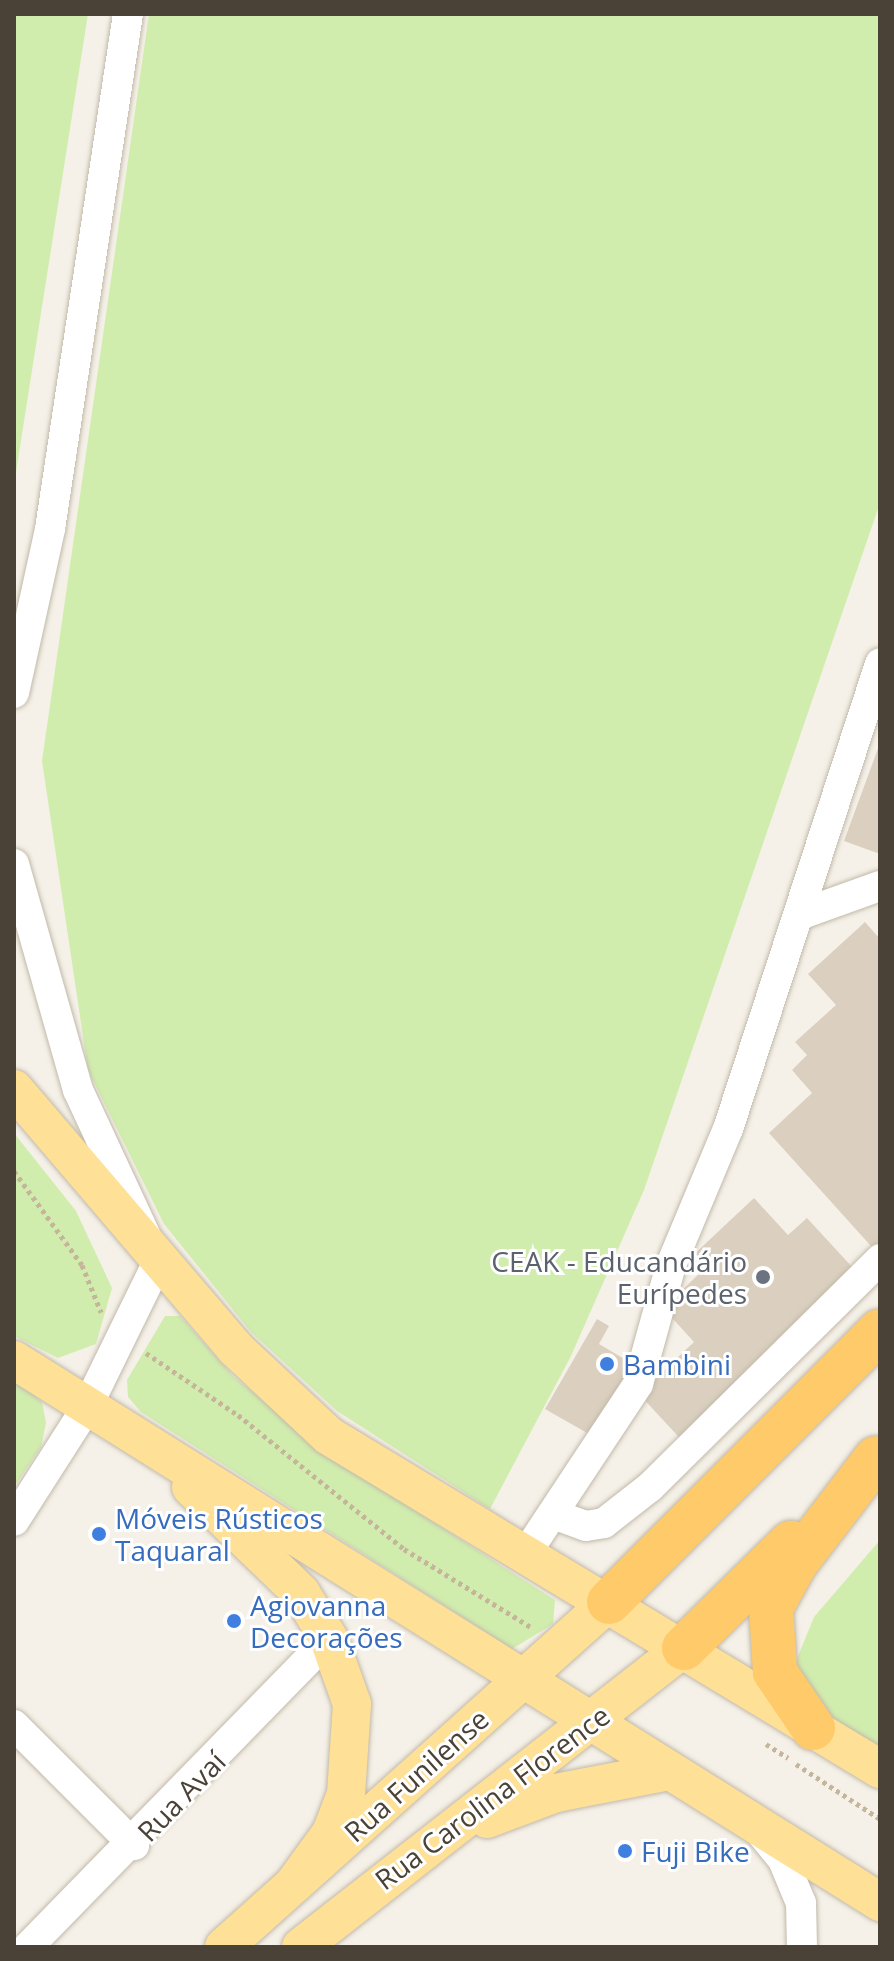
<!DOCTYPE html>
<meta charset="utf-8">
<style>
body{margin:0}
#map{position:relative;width:894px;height:1961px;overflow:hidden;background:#f5f1e8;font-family:"Open Sans",sans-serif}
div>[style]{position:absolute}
.green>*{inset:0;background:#d1edae}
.building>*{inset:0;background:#dbd0bf}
.path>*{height:5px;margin-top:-2.5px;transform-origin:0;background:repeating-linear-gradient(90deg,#c5b59a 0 4px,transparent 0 8px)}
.roads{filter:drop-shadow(0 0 2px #c2b9aa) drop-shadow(0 0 2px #c2b9aa)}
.minor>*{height:30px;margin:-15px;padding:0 15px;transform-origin:15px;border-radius:15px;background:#fff}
.major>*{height:38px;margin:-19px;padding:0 19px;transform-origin:19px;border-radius:19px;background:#ffe097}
.highway>*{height:44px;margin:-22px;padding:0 22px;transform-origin:22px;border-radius:22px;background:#ffca69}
.dots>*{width:22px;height:22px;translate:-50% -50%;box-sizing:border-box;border:4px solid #fff;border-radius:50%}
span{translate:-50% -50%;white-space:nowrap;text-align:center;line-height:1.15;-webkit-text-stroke:6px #fff;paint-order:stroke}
.worship-label{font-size:28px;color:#5b616d}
.right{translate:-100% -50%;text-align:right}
.shop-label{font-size:28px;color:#366cbe}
.left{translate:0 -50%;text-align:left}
.street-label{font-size:28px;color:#4a4236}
.frame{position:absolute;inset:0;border:16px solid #4a4236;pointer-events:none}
</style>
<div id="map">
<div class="green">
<div style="clip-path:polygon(14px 14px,88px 14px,14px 485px)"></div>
<div style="clip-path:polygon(149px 14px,880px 14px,880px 503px,644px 1190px,571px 1356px,490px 1509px,337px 1411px,251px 1332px,164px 1224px,88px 1070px,42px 761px)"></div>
<div style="clip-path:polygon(14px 1133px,76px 1211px,112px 1288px,96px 1344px,58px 1358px,14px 1336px)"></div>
<div style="clip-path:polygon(165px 1316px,180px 1316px,234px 1377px,333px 1458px,555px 1600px,553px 1624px,512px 1649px,141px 1412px,128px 1397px,127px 1380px)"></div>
<div style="clip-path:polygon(14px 1378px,42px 1402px,46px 1423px,41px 1447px,14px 1487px)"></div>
<div style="clip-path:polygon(880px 1540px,880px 1769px,798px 1690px,796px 1661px,814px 1617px)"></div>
</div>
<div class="building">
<div style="clip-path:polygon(880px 743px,880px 854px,844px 841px)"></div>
<div style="clip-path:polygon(865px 922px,880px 939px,880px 1256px,769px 1133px,812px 1093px,792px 1070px,807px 1055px,795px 1042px,836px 1005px,808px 974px)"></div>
<div style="clip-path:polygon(754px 1198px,788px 1235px,807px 1218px,865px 1281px,688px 1447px,639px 1394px,694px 1342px,663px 1308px,701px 1272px,689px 1259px)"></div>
<div style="clip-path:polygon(597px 1319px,609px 1326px,599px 1344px,638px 1367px,596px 1438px,545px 1409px)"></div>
</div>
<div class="path">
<div style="left:14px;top:1171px;width:116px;rotate:54.1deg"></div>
<div style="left:82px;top:1265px;width:51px;rotate:68deg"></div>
<div style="left:146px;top:1353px;width:111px;rotate:34deg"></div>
<div style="left:238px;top:1415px;width:213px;rotate:38.9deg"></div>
<div style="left:404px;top:1549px;width:149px;rotate:31.6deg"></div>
<div style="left:766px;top:1744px;width:26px;rotate:32deg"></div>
<div style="left:796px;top:1764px;width:100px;rotate:33.2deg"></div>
</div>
<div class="roads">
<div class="minor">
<div style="left:14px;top:693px;width:168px;rotate:-77.6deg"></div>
<div style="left:50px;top:529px;width:521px;rotate:-81.39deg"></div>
<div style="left:14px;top:864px;width:235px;rotate:74.2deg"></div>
<div style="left:78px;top:1090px;width:190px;rotate:65.1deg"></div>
<div style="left:158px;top:1262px;width:161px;rotate:116.1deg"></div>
<div style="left:87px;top:1407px;width:135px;rotate:122.6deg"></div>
<div style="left:799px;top:915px;width:86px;rotate:-19.7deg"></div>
<div style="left:553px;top:1514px;width:35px;rotate:20deg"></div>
<div style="left:586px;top:1526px;width:18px;rotate:-9deg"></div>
<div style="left:604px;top:1523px;width:58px;rotate:-38deg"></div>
<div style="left:650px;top:1487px;width:324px;rotate:-44.7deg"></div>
<div style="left:525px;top:1555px;width:205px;rotate:-56.5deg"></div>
<div style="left:638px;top:1384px;width:123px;rotate:-74.5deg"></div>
<div style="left:671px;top:1265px;width:147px;rotate:-67.3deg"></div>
<div style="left:728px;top:1129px;width:490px;rotate:-71.9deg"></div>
<div style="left:14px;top:1725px;width:170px;rotate:45deg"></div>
<div style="left:762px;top:1834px;width:33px;rotate:51deg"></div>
<div style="left:783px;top:1860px;width:47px;rotate:67.3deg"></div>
<div style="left:801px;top:1903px;width:44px;rotate:88.7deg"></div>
<div style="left:28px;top:1947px;width:431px;rotate:-45.7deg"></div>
</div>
<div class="major">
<div style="left:14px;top:1089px;width:342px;rotate:49.5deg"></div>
<div style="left:236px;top:1349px;width:127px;rotate:43.1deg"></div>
<div style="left:329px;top:1436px;width:644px;rotate:31.15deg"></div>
<div style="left:14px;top:1360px;width:1022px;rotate:32.04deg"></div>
<div style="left:191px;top:1487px;width:153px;rotate:43.9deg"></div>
<div style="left:301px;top:1593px;width:54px;rotate:58.7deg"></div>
<div style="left:329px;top:1639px;width:69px;rotate:70.5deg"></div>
<div style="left:352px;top:1704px;width:90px;rotate:93.8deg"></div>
<div style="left:346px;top:1794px;width:42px;rotate:111deg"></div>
<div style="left:331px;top:1833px;width:63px;rotate:126deg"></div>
<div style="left:487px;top:1819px;width:74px;rotate:-20.6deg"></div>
<div style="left:556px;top:1793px;width:115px;rotate:-11deg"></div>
<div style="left:224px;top:1947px;width:517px;rotate:-41.86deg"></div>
<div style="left:301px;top:1947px;width:486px;rotate:-38deg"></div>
</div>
<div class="highway">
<div style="left:609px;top:1602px;width:383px;rotate:-45deg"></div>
<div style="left:684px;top:1648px;width:150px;rotate:-44.5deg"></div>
<div style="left:813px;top:1728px;width:68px;rotate:-124.2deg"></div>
<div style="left:775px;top:1672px;width:64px;rotate:-93.6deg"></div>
<div style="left:771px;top:1608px;width:50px;rotate:-61.4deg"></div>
<div style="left:795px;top:1564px;width:133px;rotate:-52.6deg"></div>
</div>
</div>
<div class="dots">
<div style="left:763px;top:1277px;background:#6b7280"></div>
<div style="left:607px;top:1364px;background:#3f7fe0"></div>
<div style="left:99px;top:1534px;background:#3f7fe0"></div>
<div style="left:234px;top:1621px;background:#3f7fe0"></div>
<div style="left:625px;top:1851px;background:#3f7fe0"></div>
</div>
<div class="worship-label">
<span class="right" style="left:747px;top:1277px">CEAK - Educandário<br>Eurípedes</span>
</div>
<div class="shop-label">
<span class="left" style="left:623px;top:1364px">Bambini</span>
<span class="left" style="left:115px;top:1534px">Móveis Rústicos<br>Taquaral</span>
<span class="left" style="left:250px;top:1621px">Agiovanna<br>Decorações</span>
<span class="left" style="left:641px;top:1851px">Fuji Bike</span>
</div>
<div class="street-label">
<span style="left:416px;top:1775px;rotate:-42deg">Rua Funilense</span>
<span style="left:181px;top:1796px;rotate:-46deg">Rua Avaí</span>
<span style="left:492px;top:1797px;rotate:-37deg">Rua Carolina Florence</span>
</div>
<div class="frame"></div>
</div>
